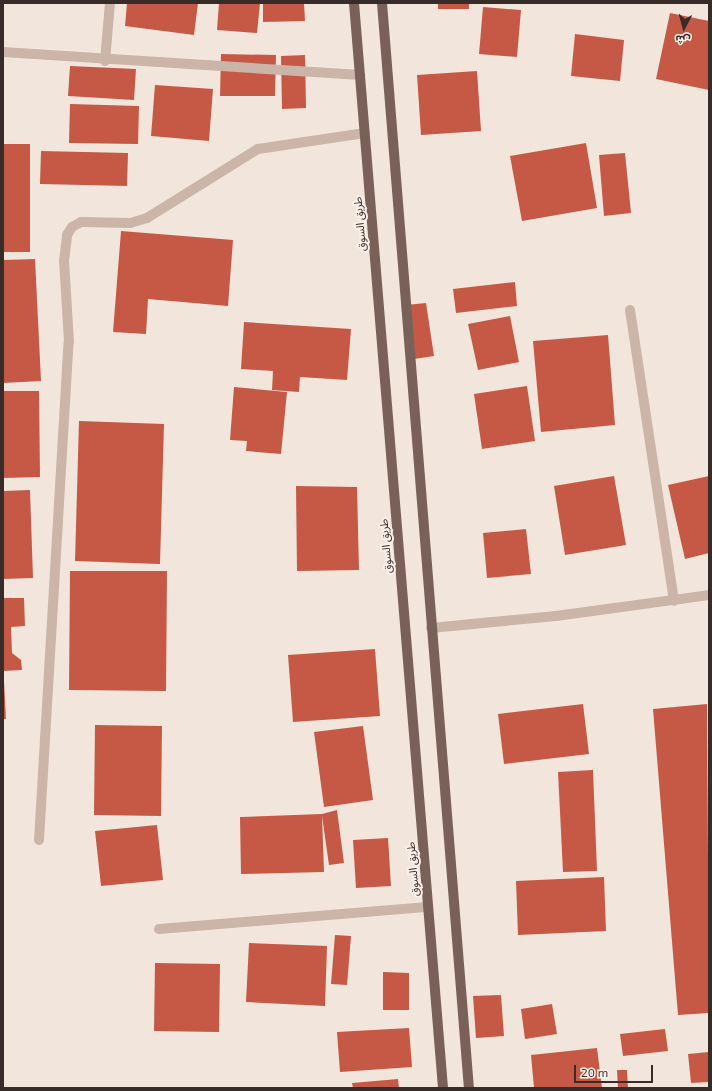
<!DOCTYPE html>
<meta charset="utf-8">
<style>
body{margin:0}
#map{position:relative;width:712px;height:1091px;overflow:hidden;background:#f2e6dc;font-family:"Exo 2","Noto Sans Arabic",sans-serif}
div>[style]{position:absolute}
.building>*{inset:0;background:#c65946}
.street>*{height:10px;margin:-5px;padding:0 5px;transform-origin:5px;border-radius:5px;background:#cbb5a8}
.primary>*{height:10px;margin:-5px;padding:0 5px;transform-origin:5px;border-radius:5px;background:#796159}
span{translate:-50% -50%;white-space:nowrap;text-align:center;line-height:1.15;-webkit-text-stroke:4px #faf0e9;paint-order:stroke}
.street-label{font-size:11px;color:#372c28}
.frame{position:absolute;inset:0;border:4px solid #372c28;pointer-events:none}
.north{position:absolute;left:664px;top:8px;width:40px;height:40px;-webkit-text-stroke:3px #faf0e9;paint-order:stroke;rotate:186deg;font-size:11px;font-weight:700;line-height:16px;text-align:center;color:#372c28}
.north::after{content:'';display:block;margin:auto;width:14px;height:18px;background:#372c28;clip-path:polygon(50% 0,100% 100%,50% 72%,0 100%)}
.scale{position:absolute;left:574px;top:1065px;width:79px;height:18px;box-sizing:border-box;border:2px solid #372c28;border-top:0;padding-left:5px;font-size:12px;line-height:14px;white-space:nowrap;color:#372c28;-webkit-text-stroke:3px #faf0e9;paint-order:stroke}
</style>
<div id="map">
<div class="building">
<div style="clip-path:polygon(127px 3px,198px 3px,194px 35px,125px 26px)"></div>
<div style="clip-path:polygon(219px 3px,260px 3px,257px 33px,217px 30px)"></div>
<div style="clip-path:polygon(263px 3px,304px 3px,305px 21px,263px 22px)"></div>
<div style="clip-path:polygon(438px 3px,469px 3px,469px 9px,438px 9px)"></div>
<div style="clip-path:polygon(483px 7px,521px 10px,517px 57px,479px 54px)"></div>
<div style="clip-path:polygon(670px 13px,709px 21px,709px 90px,656px 79px)"></div>
<div style="clip-path:polygon(575px 34px,624px 40px,620px 81px,571px 76px)"></div>
<div style="clip-path:polygon(221px 54px,276px 55px,275px 96px,220px 96px)"></div>
<div style="clip-path:polygon(305px 55px,306px 108px,282px 109px,281px 56px)"></div>
<div style="clip-path:polygon(70px 66px,136px 69px,134px 100px,68px 96px)"></div>
<div style="clip-path:polygon(477px 71px,481px 131px,421px 135px,417px 75px)"></div>
<div style="clip-path:polygon(155px 85px,213px 89px,209px 141px,151px 136px)"></div>
<div style="clip-path:polygon(70px 104px,139px 106px,138px 144px,69px 143px)"></div>
<div style="clip-path:polygon(586px 143px,597px 208px,522px 221px,510px 156px)"></div>
<div style="clip-path:polygon(3px 144px,30px 144px,30px 252px,3px 252px)"></div>
<div style="clip-path:polygon(41px 151px,128px 153px,127px 186px,40px 184px)"></div>
<div style="clip-path:polygon(625px 153px,631px 213px,604px 216px,599px 155px)"></div>
<div style="clip-path:polygon(121px 231px,233px 240px,228px 306px,148px 299px,146px 334px,113px 332px)"></div>
<div style="clip-path:polygon(35px 259px,41px 381px,3px 383px,3px 260px)"></div>
<div style="clip-path:polygon(515px 282px,517px 306px,456px 313px,453px 289px)"></div>
<div style="clip-path:polygon(426px 303px,434px 356px,414px 359px,406px 305px)"></div>
<div style="clip-path:polygon(510px 316px,519px 362px,478px 370px,468px 324px)"></div>
<div style="clip-path:polygon(244px 322px,351px 329px,347px 380px,300px 377px,299px 392px,272px 390px,273px 371px,241px 369px)"></div>
<div style="clip-path:polygon(608px 335px,615px 425px,541px 432px,533px 341px)"></div>
<div style="clip-path:polygon(527px 386px,535px 441px,482px 449px,474px 394px)"></div>
<div style="clip-path:polygon(234px 387px,287px 392px,281px 454px,246px 451px,247px 441px,230px 440px)"></div>
<div style="clip-path:polygon(3px 391px,39px 391px,40px 477px,3px 478px)"></div>
<div style="clip-path:polygon(79px 421px,164px 424px,160px 564px,75px 561px)"></div>
<div style="clip-path:polygon(614px 476px,626px 545px,565px 555px,554px 486px)"></div>
<div style="clip-path:polygon(709px 476px,709px 553px,685px 559px,668px 485px)"></div>
<div style="clip-path:polygon(296px 486px,357px 487px,359px 570px,297px 571px)"></div>
<div style="clip-path:polygon(30px 490px,33px 578px,3px 579px,3px 491px)"></div>
<div style="clip-path:polygon(526px 529px,531px 574px,487px 578px,483px 533px)"></div>
<div style="clip-path:polygon(70px 571px,167px 571px,166px 691px,69px 690px)"></div>
<div style="clip-path:polygon(3px 598px,24px 598px,25px 626px,11px 627px,12px 653px,21px 660px,22px 670px,3px 671px)"></div>
<div style="clip-path:polygon(375px 649px,380px 716px,293px 722px,288px 655px)"></div>
<div style="clip-path:polygon(3px 681px,4px 681px,6px 719px,3px 719px)"></div>
<div style="clip-path:polygon(583px 704px,589px 754px,504px 764px,498px 714px)"></div>
<div style="clip-path:polygon(707px 704px,709px 1013px,678px 1015px,653px 709px)"></div>
<div style="clip-path:polygon(95px 725px,162px 726px,161px 816px,94px 815px)"></div>
<div style="clip-path:polygon(363px 726px,373px 800px,324px 807px,314px 732px)"></div>
<div style="clip-path:polygon(593px 770px,597px 871px,563px 872px,558px 772px)"></div>
<div style="clip-path:polygon(337px 810px,344px 863px,329px 865px,322px 816px,324px 872px,241px 874px,240px 817px,322px 814px)"></div>
<div style="clip-path:polygon(157px 825px,163px 880px,101px 886px,95px 831px)"></div>
<div style="clip-path:polygon(388px 838px,391px 886px,356px 888px,353px 840px)"></div>
<div style="clip-path:polygon(604px 877px,606px 931px,518px 935px,516px 881px)"></div>
<div style="clip-path:polygon(335px 935px,351px 936px,347px 985px,331px 984px)"></div>
<div style="clip-path:polygon(249px 943px,327px 946px,325px 1006px,246px 1002px)"></div>
<div style="clip-path:polygon(155px 963px,220px 964px,219px 1032px,154px 1031px)"></div>
<div style="clip-path:polygon(383px 972px,409px 973px,409px 1010px,383px 1010px)"></div>
<div style="clip-path:polygon(501px 995px,504px 1036px,476px 1038px,473px 996px)"></div>
<div style="clip-path:polygon(552px 1004px,557px 1034px,525px 1039px,521px 1009px)"></div>
<div style="clip-path:polygon(409px 1028px,412px 1067px,340px 1072px,337px 1032px)"></div>
<div style="clip-path:polygon(665px 1029px,668px 1051px,623px 1056px,620px 1034px)"></div>
<div style="clip-path:polygon(597px 1048px,602px 1088px,534px 1088px,531px 1055px)"></div>
<div style="clip-path:polygon(709px 1052px,709px 1082px,691px 1083px,688px 1054px)"></div>
<div style="clip-path:polygon(617px 1070px,627px 1070px,628px 1088px,618px 1088px)"></div>
<div style="clip-path:polygon(398px 1079px,399px 1088px,353px 1088px,352px 1083px)"></div>
</div>
<div class="street">
<div style="left:3px;top:52px;width:358px;rotate:3.7deg"></div>
<div style="left:105px;top:61px;width:58px;rotate:-85.1deg"></div>
<div style="left:630px;top:310px;width:294px;rotate:81.4deg"></div>
<div style="left:431px;top:628px;width:126px;rotate:-5.5deg"></div>
<div style="left:556px;top:616px;width:154px;rotate:-7.8deg"></div>
<div style="left:39px;top:840px;width:499px;rotate:-86.6deg"></div>
<div style="left:69px;top:342px;width:81px;rotate:-93.5deg"></div>
<div style="left:64px;top:261px;width:26px;rotate:-83deg"></div>
<div style="left:67px;top:235px;width:9px;rotate:-58deg"></div>
<div style="left:72px;top:227px;width:10px;rotate:-29deg"></div>
<div style="left:81px;top:222px;width:49px;rotate:1.2deg"></div>
<div style="left:130px;top:223px;width:18px;rotate:-16deg"></div>
<div style="left:147px;top:218px;width:131px;rotate:-31.9deg"></div>
<div style="left:258px;top:149px;width:108px;rotate:-8.5deg"></div>
<div style="left:159px;top:929px;width:270px;rotate:-4.7deg"></div>
</div>
<div class="primary">
<div style="left:354px;top:3px;width:1089px;rotate:85.31deg"></div>
<div style="left:382px;top:3px;width:1088px;rotate:85.42deg"></div>
</div>
<div class="street-label">
<span style="left:360px;top:224px;rotate:-95deg">طريق السوق</span>
<span style="left:386px;top:546px;rotate:-95deg">طريق السوق</span>
<span style="left:413px;top:869px;rotate:-95deg">طريق السوق</span>
</div>
<div class="frame"></div>
<div class="north">ش</div>
<div class="scale">20 m</div>
</div>
